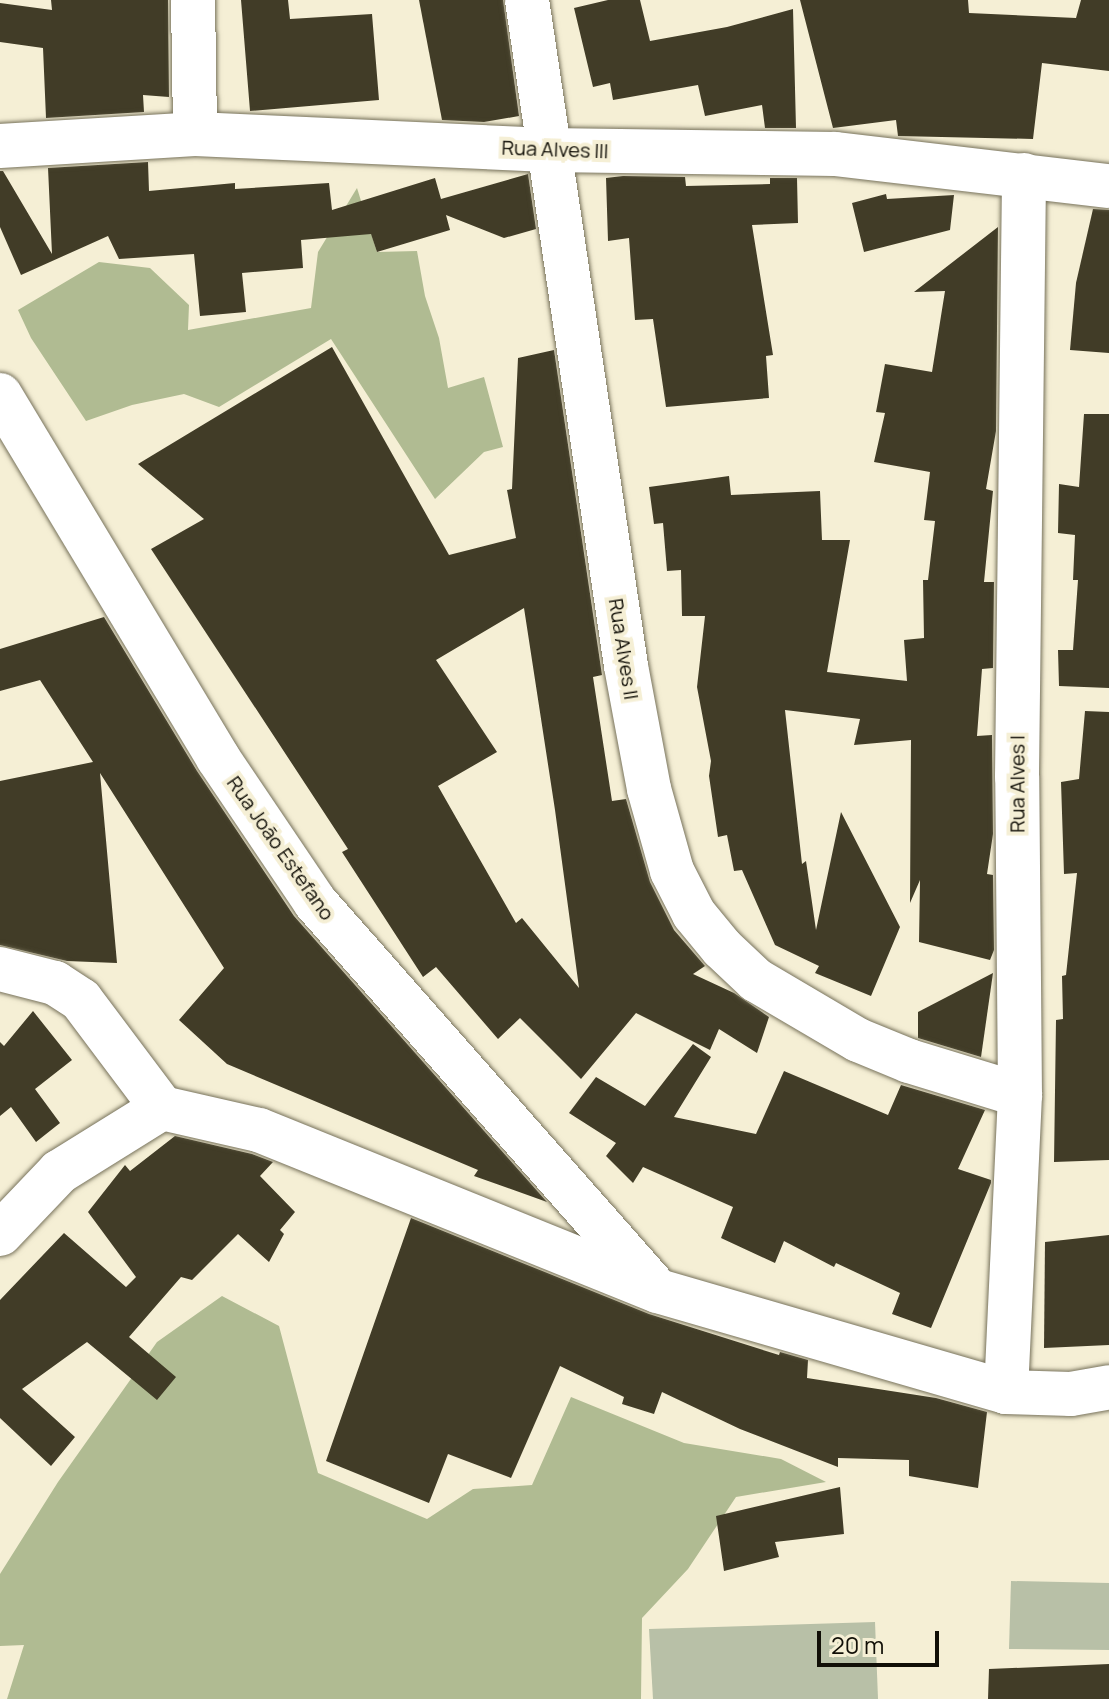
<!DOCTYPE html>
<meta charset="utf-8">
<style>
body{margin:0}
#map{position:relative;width:1109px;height:1699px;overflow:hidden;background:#f5efd5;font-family:Manrope,sans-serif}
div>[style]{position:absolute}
.green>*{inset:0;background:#b8c0a7}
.forest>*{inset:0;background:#b0bb92}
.building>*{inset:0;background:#413c27}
.roads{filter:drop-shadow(0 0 2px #77725b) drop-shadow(0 0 2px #77725b)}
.minor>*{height:44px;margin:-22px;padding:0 22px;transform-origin:22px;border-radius:22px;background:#fff}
span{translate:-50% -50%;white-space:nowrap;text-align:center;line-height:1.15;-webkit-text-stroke:8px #f5efd5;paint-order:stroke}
.street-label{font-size:20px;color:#110f07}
.scale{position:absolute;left:817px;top:1631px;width:122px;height:36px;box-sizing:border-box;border:4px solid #110f07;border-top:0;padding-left:10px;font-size:24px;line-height:28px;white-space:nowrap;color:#110f07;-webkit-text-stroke:6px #f5efd5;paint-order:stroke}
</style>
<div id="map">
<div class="green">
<div style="clip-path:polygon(1011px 1581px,1109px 1583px,1109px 1650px,1009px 1649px)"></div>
<div style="clip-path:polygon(875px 1622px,878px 1699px,653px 1699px,649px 1629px)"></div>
</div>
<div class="forest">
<div style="clip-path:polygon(357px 188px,377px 252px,417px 251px,425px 296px,439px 338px,448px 388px,484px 377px,503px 447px,484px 452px,435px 499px,331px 339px,219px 407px,184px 394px,132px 405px,86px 421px,31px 338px,18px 310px,99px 262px,150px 268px,189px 305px,188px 330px,311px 308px,318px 252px)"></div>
<div style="clip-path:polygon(222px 1296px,279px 1326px,318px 1473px,427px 1519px,473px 1489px,532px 1485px,571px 1397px,684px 1443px,781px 1459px,826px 1482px,736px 1497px,688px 1569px,642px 1618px,641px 1699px,7px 1699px,24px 1645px,0 1646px,0 1574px,58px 1482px,157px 1342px)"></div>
</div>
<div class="building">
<div style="clip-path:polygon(51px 0,168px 0,169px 97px,143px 95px,144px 112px,46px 118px,43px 48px,0 42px,0 3px,52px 10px)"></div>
<div style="clip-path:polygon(241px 0,288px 0,290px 19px,372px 14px,379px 100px,250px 111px)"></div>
<div style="clip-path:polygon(419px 0,503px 0,519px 116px,484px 122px,442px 120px)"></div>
<div style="clip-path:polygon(608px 0,640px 0,650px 41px,727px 27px,793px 9px,796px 128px,765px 128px,762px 105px,705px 116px,698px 85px,613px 100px,610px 83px,593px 87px,574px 8px)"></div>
<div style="clip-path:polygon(800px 0,968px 0,969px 13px,1076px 18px,1081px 0,1109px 0,1109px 71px,1042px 63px,1033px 139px,898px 136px,896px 120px,833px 128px)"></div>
<div style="clip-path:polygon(148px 162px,149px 191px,235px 183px,235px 189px,329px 183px,332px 210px,435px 178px,441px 199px,528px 174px,536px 229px,504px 238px,446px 215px,450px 230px,377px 252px,371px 234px,301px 240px,303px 268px,242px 273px,246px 312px,200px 316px,194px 254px,119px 259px,108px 236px,21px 275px,0 227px,0 171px,3px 171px,52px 254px,48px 168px)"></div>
<div style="clip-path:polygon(623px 176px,685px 177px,686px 186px,770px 184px,770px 178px,797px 178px,798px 223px,752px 225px,773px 355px,766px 356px,769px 398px,666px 407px,653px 319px,635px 320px,629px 238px,608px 241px,606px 178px)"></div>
<div style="clip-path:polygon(886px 194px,887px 199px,954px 195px,950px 230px,864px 252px,852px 203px)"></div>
<div style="clip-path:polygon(1093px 209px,1109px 210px,1109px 353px,1070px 350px,1076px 283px)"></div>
<div style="clip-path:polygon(998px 227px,996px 431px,986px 489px,993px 491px,984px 582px,994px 582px,993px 668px,982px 669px,977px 736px,992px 735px,993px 834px,987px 874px,993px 875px,994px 950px,990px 960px,919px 942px,920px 880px,910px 903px,911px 740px,854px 745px,860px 719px,785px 710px,802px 864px,806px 861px,816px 930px,841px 812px,900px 927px,871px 996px,815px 973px,819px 966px,775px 945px,742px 870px,734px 871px,727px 835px,718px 837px,709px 776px,711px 761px,697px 687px,705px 616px,682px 616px,681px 570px,667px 571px,663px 523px,654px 524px,649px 487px,729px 476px,731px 495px,820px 491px,822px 540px,850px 540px,827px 672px,907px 681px,904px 640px,924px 638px,923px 580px,928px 580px,935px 521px,924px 520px,930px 472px,874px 462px,885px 413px,876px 412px,885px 364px,932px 372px,945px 291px,914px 292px)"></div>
<div style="clip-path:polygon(evenodd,332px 347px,449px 555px,516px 538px,507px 490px,512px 489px,518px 358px,554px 350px,602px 675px,593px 677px,612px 801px,626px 799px,650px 882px,674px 930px,705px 966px,693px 974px,734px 993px,769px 1017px,757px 1053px,719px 1029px,710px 1050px,636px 1013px,581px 1079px,520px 1018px,498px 1039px,436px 967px,423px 977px,342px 852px,348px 849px,151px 549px,204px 519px,138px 464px,332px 347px,524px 608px,555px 810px,579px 988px,522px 918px,516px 923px,438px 786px,497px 752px,436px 660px,524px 608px)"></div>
<div style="clip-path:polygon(1084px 414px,1109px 414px,1109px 688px,1059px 686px,1058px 650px,1073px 650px,1078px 580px,1073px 580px,1075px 535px,1058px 533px,1059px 484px,1079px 487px)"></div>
<div style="clip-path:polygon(104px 617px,197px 771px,294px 916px,547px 1202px,474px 1176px,478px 1170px,227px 1064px,179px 1020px,224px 968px,100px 773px,117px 963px,67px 961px,0 945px,0 781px,93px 762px,40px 680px,0 691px,0 649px)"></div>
<div style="clip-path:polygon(1085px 711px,1109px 712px,1109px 1160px,1054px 1162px,1056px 1020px,1063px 1019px,1062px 976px,1066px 975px,1077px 873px,1064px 874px,1061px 782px,1079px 779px)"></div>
<div style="clip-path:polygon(993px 973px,981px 1057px,918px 1038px,918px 1012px)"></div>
<div style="clip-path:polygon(33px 1011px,72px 1060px,35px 1089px,60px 1123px,36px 1142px,11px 1107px,0 1116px,0 1042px,4px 1046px)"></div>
<div style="clip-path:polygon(693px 1044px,711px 1057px,674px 1117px,756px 1134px,784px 1071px,888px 1115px,901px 1085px,985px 1110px,958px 1169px,991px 1180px,991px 1183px,931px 1328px,892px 1314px,900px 1293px,836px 1263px,834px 1267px,784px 1241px,775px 1263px,721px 1238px,733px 1207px,643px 1167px,633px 1183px,606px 1156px,616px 1143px,569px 1113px,596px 1077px,645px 1106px)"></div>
<div style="clip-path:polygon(175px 1136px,252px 1154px,273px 1162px,260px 1176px,295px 1212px,280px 1230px,284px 1234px,269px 1262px,238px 1234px,192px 1280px,181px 1277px,129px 1337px,176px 1377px,157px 1400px,87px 1342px,22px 1389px,75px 1437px,51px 1466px,0 1418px,0 1300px,64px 1233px,126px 1287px,136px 1277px,88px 1212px,125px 1165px,130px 1171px)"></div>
<div style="clip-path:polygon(411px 1218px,649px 1314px,779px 1355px,780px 1352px,808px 1360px,807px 1378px,936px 1398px,987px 1412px,978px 1488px,909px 1476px,909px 1460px,838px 1458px,838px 1467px,740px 1429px,662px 1392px,654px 1414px,622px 1404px,624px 1397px,560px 1366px,511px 1478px,448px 1454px,429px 1503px,326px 1461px)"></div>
<div style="clip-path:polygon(1109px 1235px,1109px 1345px,1044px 1348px,1045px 1242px)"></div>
<div style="clip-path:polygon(840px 1487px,844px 1534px,775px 1542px,779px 1557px,724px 1571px,716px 1516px)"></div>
<div style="clip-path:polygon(1109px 1664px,1109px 1699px,988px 1699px,989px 1669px)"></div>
</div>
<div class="roads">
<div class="minor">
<div style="left:193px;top:0;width:134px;rotate:89.1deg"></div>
<div style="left:527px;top:0;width:673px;rotate:81.54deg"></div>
<div style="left:626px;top:666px;width:125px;rotate:79.4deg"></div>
<div style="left:649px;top:789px;width:85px;rotate:74.3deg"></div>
<div style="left:672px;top:871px;width:48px;rotate:62.9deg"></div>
<div style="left:694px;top:914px;width:44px;rotate:50.5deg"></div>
<div style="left:722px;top:948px;width:47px;rotate:43.3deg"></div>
<div style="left:756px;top:980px;width:118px;rotate:30.5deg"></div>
<div style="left:858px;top:1040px;width:55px;rotate:22.4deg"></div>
<div style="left:909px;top:1061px;width:116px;rotate:17deg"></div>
<div style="left:0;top:146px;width:195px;rotate:-3.5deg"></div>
<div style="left:195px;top:134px;width:353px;rotate:2.6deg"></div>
<div style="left:548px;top:150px;width:287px;rotate:0.8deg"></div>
<div style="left:835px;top:154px;width:276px;rotate:6.7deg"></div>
<div style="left:0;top:395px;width:423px;rotate:59deg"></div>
<div style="left:218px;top:758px;width:174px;rotate:56deg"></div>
<div style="left:315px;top:902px;width:508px;rotate:48.59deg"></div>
<div style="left:0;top:969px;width:57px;rotate:14.3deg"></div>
<div style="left:55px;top:983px;width:31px;rotate:33deg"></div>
<div style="left:81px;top:1000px;width:135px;rotate:53.1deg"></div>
<div style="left:0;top:1234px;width:86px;rotate:-46.4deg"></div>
<div style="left:59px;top:1172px;width:121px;rotate:-31.9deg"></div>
<div style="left:162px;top:1108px;width:99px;rotate:12.8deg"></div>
<div style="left:259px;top:1130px;width:430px;rotate:22deg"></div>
<div style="left:658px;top:1291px;width:362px;rotate:16.2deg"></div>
<div style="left:1006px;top:1392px;width:65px;rotate:1.8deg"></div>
<div style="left:1071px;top:1394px;width:39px;rotate:-10deg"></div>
<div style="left:1006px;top:1392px;width:297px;rotate:-87.3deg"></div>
<div style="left:1020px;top:1095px;width:318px;rotate:-90.5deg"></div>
<div style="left:1017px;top:777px;width:602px;rotate:-89.33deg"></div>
</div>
</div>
<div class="street-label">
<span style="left:555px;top:149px;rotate:2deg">Rua Alves III</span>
<span style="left:624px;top:649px;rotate:81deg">Rua Alves II</span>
<span style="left:1017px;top:784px;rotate:-90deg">Rua Alves I</span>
<span style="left:281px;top:848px;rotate:55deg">Rua João Estefano</span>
</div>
<div class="scale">20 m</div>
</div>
